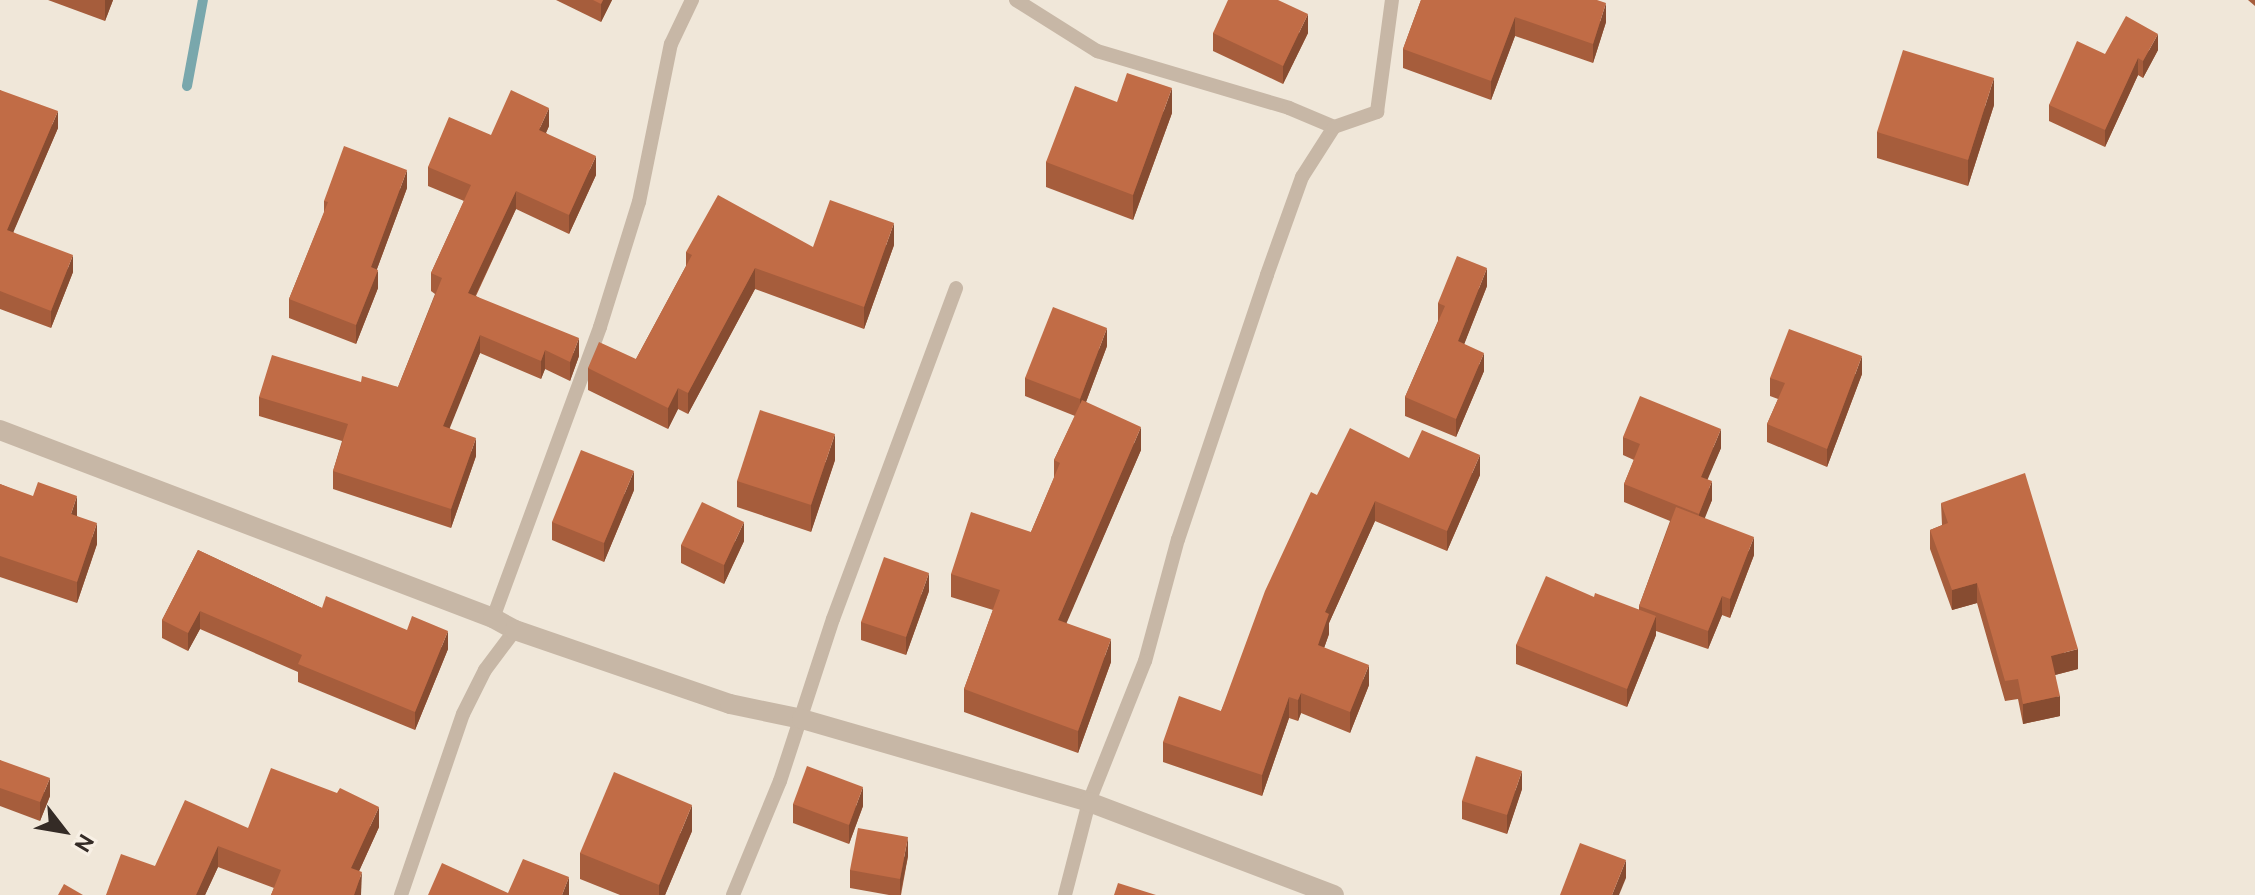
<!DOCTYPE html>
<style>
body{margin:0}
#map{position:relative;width:2255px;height:895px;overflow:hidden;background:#f0e7d9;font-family:Ubuntu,sans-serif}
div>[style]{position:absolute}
.stream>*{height:10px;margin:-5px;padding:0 5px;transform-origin:5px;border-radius:5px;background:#79a7ac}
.service>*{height:14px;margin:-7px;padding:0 7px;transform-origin:7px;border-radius:7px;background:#c7b7a6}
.minor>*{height:20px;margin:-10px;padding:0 10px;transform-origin:10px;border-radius:10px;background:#c7b7a6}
.wall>*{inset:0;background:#a65d3c}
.shaded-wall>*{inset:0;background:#874c31}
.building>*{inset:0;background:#c16c46}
span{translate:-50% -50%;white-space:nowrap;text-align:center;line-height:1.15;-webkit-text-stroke:6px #f8f0e5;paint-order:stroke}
.north{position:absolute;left:24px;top:791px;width:80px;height:80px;-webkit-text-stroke:6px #f8f0e5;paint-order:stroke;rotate:121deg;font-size:22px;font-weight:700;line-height:32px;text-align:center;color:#342b26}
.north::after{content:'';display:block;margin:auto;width:28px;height:36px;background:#342b26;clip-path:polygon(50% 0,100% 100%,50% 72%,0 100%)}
</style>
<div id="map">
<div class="stream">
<div style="left:187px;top:86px;width:87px;rotate:-79.5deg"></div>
</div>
<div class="service">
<div style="left:1016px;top:0;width:96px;rotate:32.2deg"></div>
<div style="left:1097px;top:51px;width:200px;rotate:16.5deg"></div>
<div style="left:1289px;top:108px;width:49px;rotate:22.9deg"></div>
<div style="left:1334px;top:127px;width:59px;rotate:122.6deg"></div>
<div style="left:1302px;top:177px;width:104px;rotate:109.7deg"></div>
<div style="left:1267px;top:275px;width:279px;rotate:108.6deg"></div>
<div style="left:1178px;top:539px;width:126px;rotate:105.1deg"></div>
<div style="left:1145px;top:661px;width:152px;rotate:111.7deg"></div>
<div style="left:1089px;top:802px;width:96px;rotate:104.5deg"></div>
<div style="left:1334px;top:127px;width:46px;rotate:-19.2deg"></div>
<div style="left:1377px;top:112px;width:113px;rotate:-82.4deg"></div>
<div style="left:493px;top:618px;width:310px;rotate:-69.8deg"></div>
<div style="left:600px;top:327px;width:131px;rotate:-72.7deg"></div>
<div style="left:639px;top:202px;width:161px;rotate:-78.6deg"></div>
<div style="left:671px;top:44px;width:49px;rotate:-64.5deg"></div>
<div style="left:401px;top:895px;width:191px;rotate:-71.1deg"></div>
<div style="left:463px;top:714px;width:49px;rotate:-63.4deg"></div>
<div style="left:485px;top:670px;width:50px;rotate:-53.1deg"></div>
<div style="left:733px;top:895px;width:123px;rotate:-67.6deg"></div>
<div style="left:780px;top:781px;width:170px;rotate:-71.9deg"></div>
<div style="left:833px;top:619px;width:353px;rotate:-69.6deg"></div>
</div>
<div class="minor">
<div style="left:0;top:430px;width:528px;rotate:20.87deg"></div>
<div style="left:493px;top:618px;width:25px;rotate:29deg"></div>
<div style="left:515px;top:630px;width:227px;rotate:19deg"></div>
<div style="left:730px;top:704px;width:74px;rotate:11.8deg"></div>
<div style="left:802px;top:719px;width:299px;rotate:16.1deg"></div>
<div style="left:1089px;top:802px;width:262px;rotate:20.8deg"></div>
</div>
<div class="wall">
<div style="clip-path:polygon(48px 0,113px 0,105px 21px)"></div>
<div style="clip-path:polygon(556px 0,612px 0,601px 22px)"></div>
<div style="clip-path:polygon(1421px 0,1606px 22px,1593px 63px,1515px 36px,1491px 100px,1403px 68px,1403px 49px)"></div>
<div style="clip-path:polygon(2248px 0,2255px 0,2255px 6px)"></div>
<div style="clip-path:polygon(1213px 33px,1308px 33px,1283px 84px,1213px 51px)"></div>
<div style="clip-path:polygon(2158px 50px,2143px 78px,2138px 75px,2105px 147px,2049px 121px,2049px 105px,2105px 54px)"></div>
<div style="clip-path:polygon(0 90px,58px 128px,13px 232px,73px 272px,51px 328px,0 309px)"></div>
<div style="clip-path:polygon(1117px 102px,1172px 113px,1133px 220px,1046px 187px,1046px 162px)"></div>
<div style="clip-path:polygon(1994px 105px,1968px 186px,1877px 158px,1877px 132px)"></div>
<div style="clip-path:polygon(549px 126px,546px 133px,596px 175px,569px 234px,516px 209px,476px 296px,579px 356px,570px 381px,545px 369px,541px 379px,480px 353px,449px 428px,476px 456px,451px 528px,333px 489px,333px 471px,342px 441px,259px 416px,259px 397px,361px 382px,398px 387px,435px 294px,431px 291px,431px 273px,464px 201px,428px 186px,428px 167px,491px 135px)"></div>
<div style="clip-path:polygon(407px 188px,377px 269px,378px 288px,356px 344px,289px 318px,289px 299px,324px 213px,324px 201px)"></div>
<div style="clip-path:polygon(894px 245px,864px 329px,755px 289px,688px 414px,678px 409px,668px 429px,588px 390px,588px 368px,636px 359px,686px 266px,686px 252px)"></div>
<div style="clip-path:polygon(1487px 286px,1464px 344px,1484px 371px,1456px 437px,1405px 416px,1405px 397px,1438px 321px,1438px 303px)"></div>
<div style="clip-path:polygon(1107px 346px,1086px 402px,1141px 450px,1066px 623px,1111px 662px,1078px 753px,964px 712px,964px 689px,993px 610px,951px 597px,951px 574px,1031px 532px,1054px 478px,1054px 460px,1075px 416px,1025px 396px,1025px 378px)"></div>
<div style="clip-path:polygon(1862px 374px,1827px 467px,1767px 442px,1767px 424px,1778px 399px,1770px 396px,1770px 378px)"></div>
<div style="clip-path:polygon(1623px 437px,1721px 448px,1707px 479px,1712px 500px,1704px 518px,1754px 555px,1730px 618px,1722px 615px,1708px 649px,1656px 631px,1656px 635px,1627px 707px,1516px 664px,1516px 645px,1594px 597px,1639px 610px,1639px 606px,1670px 521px,1624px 502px,1624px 484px,1634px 460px,1623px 455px)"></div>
<div style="clip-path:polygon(1409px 458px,1480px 475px,1447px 551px,1375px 521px,1329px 623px,1329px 634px,1324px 648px,1369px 685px,1350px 733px,1301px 713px,1298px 721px,1289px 718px,1262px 796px,1163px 762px,1163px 742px,1221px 711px,1317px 495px)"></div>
<div style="clip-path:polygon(835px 460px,811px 532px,737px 507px,737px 481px)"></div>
<div style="clip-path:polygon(0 484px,77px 516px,97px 544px,77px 603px,0 577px)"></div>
<div style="clip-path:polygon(634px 490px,604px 562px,552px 540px,552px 522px)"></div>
<div style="clip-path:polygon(1941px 503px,2078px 669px,2055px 675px,2060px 716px,2023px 724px,2018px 699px,2005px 701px,1977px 603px,1952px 610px,1930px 549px,1930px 530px,1942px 525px)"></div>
<div style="clip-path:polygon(744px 541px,724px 584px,681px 563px,681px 545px)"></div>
<div style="clip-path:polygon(198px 550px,322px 608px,448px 649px,415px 730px,298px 682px,298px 672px,200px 629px,188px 651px,162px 638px,162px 620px)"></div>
<div style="clip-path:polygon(929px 591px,906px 655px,861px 640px,861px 622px)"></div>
<div style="clip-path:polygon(0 760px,50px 796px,40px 821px,0 806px)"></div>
<div style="clip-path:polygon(1522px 789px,1507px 834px,1462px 819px,1462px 801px)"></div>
<div style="clip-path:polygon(793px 804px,863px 806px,849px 844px,793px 823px)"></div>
<div style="clip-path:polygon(379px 827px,359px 871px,361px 895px,271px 895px,274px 888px,218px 867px,205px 895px,106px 895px,155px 866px,248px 828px)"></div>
<div style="clip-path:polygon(692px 831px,665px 895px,620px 895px,580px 879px,580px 853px)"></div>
<div style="clip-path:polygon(908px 856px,901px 895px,889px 895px,850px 888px,850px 870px)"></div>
</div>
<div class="shaded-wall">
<div style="clip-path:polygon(105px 0,113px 0,105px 21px)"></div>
<div style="clip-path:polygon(603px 0,612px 0,601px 22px,601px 4px)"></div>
<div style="clip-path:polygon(1606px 3px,1606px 22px,1593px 63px,1593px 44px)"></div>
<div style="clip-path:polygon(1308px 14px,1308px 33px,1283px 84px,1283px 66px)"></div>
<div style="clip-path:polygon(1515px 17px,1515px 36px,1491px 100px,1491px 81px)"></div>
<div style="clip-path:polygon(2158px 34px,2158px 50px,2143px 78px,2143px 61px)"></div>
<div style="clip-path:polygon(2138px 58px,2138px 75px,2105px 147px,2105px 130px)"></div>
<div style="clip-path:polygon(1994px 78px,1994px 105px,1968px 186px,1968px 160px)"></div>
<div style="clip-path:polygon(1172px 88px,1172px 113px,1133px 220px,1133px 195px)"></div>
<div style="clip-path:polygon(549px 108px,549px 126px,539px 148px,539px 130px)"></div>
<div style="clip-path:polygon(58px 111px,58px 128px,7px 247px,7px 230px)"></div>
<div style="clip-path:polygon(596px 156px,596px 175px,569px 234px,569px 215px)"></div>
<div style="clip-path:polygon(407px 170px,407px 188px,371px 285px,371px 267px)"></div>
<div style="clip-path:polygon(516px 191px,516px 209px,468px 311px,468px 293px)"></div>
<div style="clip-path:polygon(894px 223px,894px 245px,864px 329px,864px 307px)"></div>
<div style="clip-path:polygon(73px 255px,73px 272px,51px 328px,51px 311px)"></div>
<div style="clip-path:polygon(755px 268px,755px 289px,688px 414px,688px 393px)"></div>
<div style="clip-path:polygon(1487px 268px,1487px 286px,1458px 360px,1458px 341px)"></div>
<div style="clip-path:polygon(378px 270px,378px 288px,356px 344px,356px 325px)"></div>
<div style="clip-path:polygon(1107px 328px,1107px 346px,1080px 418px,1080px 399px)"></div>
<div style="clip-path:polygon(480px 335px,480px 353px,443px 445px,443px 426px)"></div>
<div style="clip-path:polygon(579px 338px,579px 356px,570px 381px,570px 362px)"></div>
<div style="clip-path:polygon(545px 350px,545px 369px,541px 379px,541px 361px)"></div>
<div style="clip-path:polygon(1484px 353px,1484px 371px,1456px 437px,1456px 419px)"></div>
<div style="clip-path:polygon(1862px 356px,1862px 374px,1827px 467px,1827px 449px)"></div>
<div style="clip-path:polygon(678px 388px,678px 409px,668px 429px,668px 408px)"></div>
<div style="clip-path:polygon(1141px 427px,1141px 450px,1058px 643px,1058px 620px)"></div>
<div style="clip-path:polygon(1721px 429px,1721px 448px,1701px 495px,1701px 477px)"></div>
<div style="clip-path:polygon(835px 434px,835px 460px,811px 532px,811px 505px)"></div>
<div style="clip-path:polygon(476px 438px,476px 456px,451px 528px,451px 509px)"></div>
<div style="clip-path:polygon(1480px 455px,1480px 475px,1447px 551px,1447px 531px)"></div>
<div style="clip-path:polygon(634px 471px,634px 490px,604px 562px,604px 543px)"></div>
<div style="clip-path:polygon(1712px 481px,1712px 500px,1699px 533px,1699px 514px)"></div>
<div style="clip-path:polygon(77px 496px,77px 517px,71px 514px)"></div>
<div style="clip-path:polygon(1375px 501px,1375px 521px,1329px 623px,1329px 634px,1318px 665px,1318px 645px,1325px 612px)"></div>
<div style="clip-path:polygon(744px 522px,744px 541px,724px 584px,724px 565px)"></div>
<div style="clip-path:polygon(97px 523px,97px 544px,77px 603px,77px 582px)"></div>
<div style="clip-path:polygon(1754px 537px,1754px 555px,1730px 618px,1730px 599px)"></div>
<div style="clip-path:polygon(929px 573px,929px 591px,906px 655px,906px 637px)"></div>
<div style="clip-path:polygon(1977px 583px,1977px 603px,1952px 610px,1952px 590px)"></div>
<div style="clip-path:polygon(1722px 596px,1722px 615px,1708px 649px,1708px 631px)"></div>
<div style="clip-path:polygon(200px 611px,200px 629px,188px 651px,188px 633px)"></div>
<div style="clip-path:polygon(1656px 616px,1656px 635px,1627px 707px,1627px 689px)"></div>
<div style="clip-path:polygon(448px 631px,448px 649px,415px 730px,415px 712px)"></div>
<div style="clip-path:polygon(1111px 639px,1111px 662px,1078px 753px,1078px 731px)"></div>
<div style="clip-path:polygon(2078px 649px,2078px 669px,2051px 676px,2051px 656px)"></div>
<div style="clip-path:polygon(1369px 665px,1369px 685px,1350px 733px,1350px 712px)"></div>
<div style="clip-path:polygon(1301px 693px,1301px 713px,1298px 721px,1298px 700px)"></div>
<div style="clip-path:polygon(2060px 696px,2060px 716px,2023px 724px,2023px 704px)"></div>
<div style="clip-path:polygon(1289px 697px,1289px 718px,1262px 796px,1262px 775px)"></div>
<div style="clip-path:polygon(1522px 771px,1522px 789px,1507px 834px,1507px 815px)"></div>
<div style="clip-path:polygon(50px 778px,50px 796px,40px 821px,40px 802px)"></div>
<div style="clip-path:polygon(863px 787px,863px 806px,849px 844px,849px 825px)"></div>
<div style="clip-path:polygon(692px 805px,692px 831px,665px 895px,659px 895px,659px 885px)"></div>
<div style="clip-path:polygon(379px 807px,379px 827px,351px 889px,351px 868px)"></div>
<div style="clip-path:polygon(908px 837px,908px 856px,900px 895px,900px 879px)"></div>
<div style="clip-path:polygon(218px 846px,218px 867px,205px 895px,196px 895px)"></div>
<div style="clip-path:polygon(1626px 860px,1626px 878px,1619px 895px,1612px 895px)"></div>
<div style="clip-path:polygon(362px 872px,361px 895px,354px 895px)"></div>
<div style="clip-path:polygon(569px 877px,569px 895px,562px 895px)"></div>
</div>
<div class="building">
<div style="clip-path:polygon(593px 0,603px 0,601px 4px)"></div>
<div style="clip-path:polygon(1228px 0,1278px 0,1308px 14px,1283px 66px,1213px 33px)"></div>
<div style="clip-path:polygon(1421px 0,1597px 0,1606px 3px,1593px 44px,1515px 17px,1491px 81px,1403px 49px)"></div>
<div style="clip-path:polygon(2126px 16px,2158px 34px,2143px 61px,2138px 58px,2105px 130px,2049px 105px,2077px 41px,2105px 54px)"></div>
<div style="clip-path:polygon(1903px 50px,1994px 78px,1968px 160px,1877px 132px)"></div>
<div style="clip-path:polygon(1127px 73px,1172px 88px,1133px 195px,1046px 162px,1075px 86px,1117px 102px)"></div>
<div style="clip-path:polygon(0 90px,58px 111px,7px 230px,73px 255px,51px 311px,0 291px)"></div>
<div style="clip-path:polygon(511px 90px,549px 108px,539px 130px,596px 156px,569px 215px,516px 191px,468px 293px,579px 338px,570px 362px,545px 350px,541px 361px,480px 335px,443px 426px,476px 438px,451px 509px,333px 471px,348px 424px,259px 397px,272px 355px,361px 382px,362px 376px,398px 387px,442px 278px,431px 273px,471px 185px,428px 167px,449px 117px,491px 135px)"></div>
<div style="clip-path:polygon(344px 146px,407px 170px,371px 267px,378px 270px,356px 325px,289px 299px,328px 202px,324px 201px)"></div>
<div style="clip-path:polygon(718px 195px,813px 247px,830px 200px,894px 223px,864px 307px,755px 268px,688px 393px,678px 388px,668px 408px,588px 368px,599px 342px,636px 359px,692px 255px,686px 252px)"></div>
<div style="clip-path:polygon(1457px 256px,1487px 268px,1458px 341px,1484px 353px,1456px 419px,1405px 397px,1445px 306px,1438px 303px)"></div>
<div style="clip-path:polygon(1053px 307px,1107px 328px,1080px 399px,1025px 378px)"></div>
<div style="clip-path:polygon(1789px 329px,1862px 356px,1827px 449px,1767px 424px,1785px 383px,1770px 378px)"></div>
<div style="clip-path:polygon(1640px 396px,1721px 429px,1701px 477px,1712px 481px,1699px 514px,1624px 484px,1640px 444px,1623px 437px)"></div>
<div style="clip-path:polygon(1082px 400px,1141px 427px,1058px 620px,1111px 639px,1078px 731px,964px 689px,1000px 590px,951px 574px,971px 512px,1031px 532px,1060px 463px,1054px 460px)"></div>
<div style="clip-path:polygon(760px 410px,835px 434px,811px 505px,737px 481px)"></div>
<div style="clip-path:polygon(1350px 428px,1409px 458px,1422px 430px,1480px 455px,1447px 531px,1375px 501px,1325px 612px,1329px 614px,1318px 645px,1369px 665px,1350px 712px,1301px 693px,1298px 700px,1289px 697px,1262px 775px,1163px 742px,1179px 696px,1221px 711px,1265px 591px,1311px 492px,1317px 495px)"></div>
<div style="clip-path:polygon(581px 450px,634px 471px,604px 543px,552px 522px)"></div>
<div style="clip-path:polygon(2025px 473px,2078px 649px,2051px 656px,2060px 696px,2023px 704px,2018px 679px,2005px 681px,1977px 583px,1952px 590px,1930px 530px,1948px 523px,1941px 503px)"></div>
<div style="clip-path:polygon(38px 482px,77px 496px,71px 514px,97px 523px,77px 582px,0 556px,0 484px,33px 496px)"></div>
<div style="clip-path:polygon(702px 502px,744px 522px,724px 565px,681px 545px)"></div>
<div style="clip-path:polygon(1676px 507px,1754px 537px,1730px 599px,1722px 596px,1708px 631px,1639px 606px)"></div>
<div style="clip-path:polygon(198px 550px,322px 608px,326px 596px,407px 630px,412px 616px,448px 631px,415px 712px,298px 664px,302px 655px,200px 611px,188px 633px,162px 620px)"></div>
<div style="clip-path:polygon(884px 557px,929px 573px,906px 637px,861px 622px)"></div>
<div style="clip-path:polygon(1546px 576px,1594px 597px,1595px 593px,1656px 616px,1627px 689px,1516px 645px)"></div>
<div style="clip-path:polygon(1476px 756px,1522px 771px,1507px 815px,1462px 801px)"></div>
<div style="clip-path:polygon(0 760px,50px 778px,40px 802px,0 788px)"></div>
<div style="clip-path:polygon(807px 766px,863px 787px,849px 825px,793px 804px)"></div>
<div style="clip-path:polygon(271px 768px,337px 793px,340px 788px,379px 807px,351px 868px,362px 872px,354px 895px,271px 895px,281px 870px,218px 846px,196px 895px,106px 895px,121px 854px,155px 866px,185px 800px,248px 828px)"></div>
<div style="clip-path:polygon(614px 772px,692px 805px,659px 885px,580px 853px)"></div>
<div style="clip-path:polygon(858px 828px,908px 837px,900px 879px,850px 870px)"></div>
<div style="clip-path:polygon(1580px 843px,1626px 860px,1612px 895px,1560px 895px)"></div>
<div style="clip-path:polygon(523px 859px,569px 877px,562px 895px,428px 895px,442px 863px,508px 893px)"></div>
<div style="clip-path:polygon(1118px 883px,1156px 895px,1114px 895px)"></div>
<div style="clip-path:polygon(64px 884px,83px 895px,58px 895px)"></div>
</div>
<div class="north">N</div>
</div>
